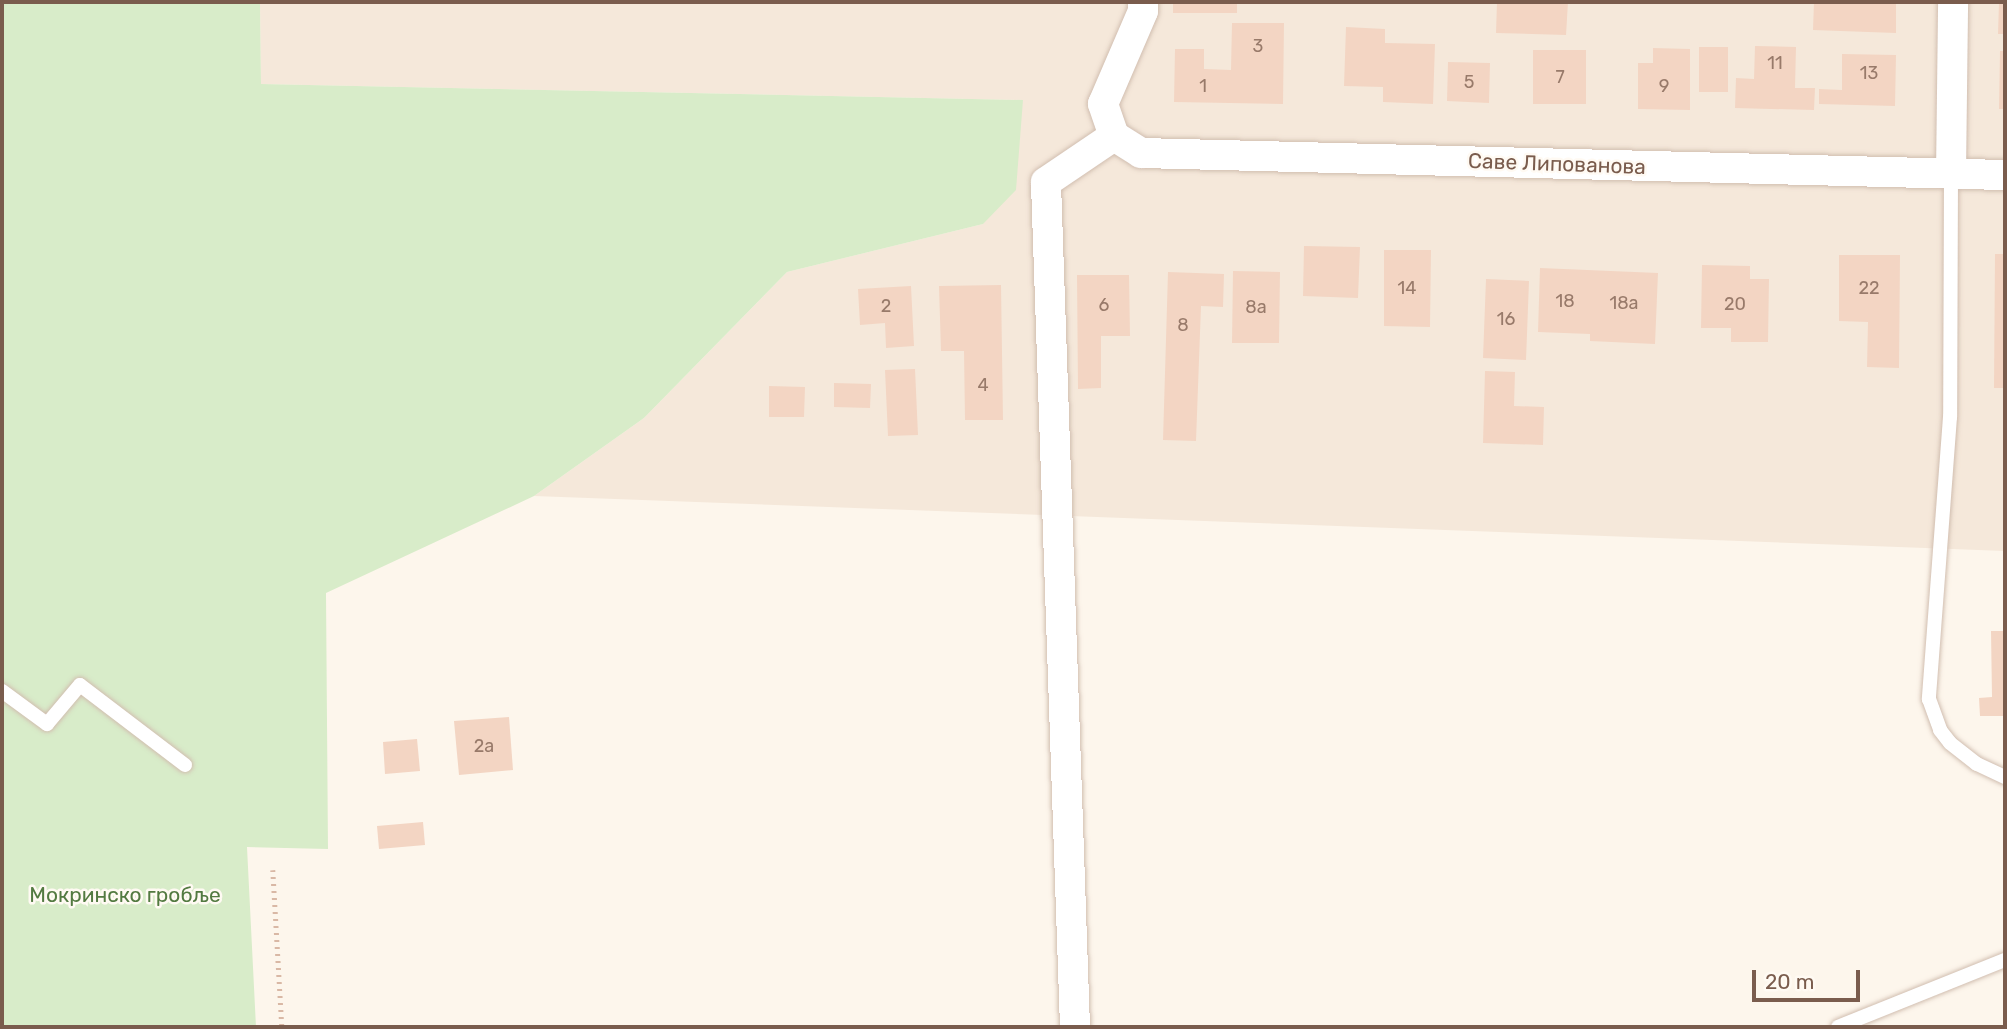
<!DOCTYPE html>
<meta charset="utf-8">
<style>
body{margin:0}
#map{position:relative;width:2007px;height:1029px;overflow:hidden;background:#fdf6ec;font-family:Rubik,sans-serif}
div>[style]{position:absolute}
.residential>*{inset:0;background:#f5e8da}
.green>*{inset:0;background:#d8ecc9}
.building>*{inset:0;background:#f3d5c3}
.path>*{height:4.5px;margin-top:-2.25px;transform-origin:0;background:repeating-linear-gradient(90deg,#d9b8a5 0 2px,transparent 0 7px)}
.roads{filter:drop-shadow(0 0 2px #d1beb0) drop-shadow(0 0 2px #d1beb0)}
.service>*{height:14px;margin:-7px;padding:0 7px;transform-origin:7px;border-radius:7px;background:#fff}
.minor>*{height:30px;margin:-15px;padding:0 15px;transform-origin:15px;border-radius:15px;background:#fff}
span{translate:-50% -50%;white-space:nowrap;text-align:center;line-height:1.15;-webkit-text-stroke:5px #fffaf3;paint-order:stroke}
.number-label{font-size:18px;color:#987a6a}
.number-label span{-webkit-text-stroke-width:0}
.street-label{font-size:21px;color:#7a5c4d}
.park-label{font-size:21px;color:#537a41}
.frame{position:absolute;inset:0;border:4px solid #7a5c4d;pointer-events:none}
.scale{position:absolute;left:1752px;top:970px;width:108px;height:32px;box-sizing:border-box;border:4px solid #7a5c4d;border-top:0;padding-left:9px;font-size:21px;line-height:24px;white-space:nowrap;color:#7a5c4d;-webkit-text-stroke:5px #fffaf3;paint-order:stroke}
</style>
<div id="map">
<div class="residential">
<div style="clip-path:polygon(260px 2px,2005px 2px,2005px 551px,534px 496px,644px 418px,787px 272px,983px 224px,1023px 100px,261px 84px)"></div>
</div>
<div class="green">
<div style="clip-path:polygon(2px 2px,260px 2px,261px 84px,1023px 100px,1016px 190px,983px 224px,787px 272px,644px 418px,534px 496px,326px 593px,328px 849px,247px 847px,256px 1027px,2px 1027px)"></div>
</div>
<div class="building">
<div style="clip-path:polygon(1173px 2px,1237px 2px,1237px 13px,1173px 13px)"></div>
<div style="clip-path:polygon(1497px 2px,1568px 2px,1566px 35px,1496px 33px)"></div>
<div style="clip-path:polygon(1814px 2px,1896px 2px,1896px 33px,1813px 30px)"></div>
<div style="clip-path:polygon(1999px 2px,2005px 2px,2005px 34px,1998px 34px)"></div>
<div style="clip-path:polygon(1232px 23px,1284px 23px,1283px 104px,1174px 102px,1175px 49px,1204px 49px,1204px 69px,1231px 70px)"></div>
<div style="clip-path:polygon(1346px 27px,1385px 29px,1385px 43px,1435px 44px,1433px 104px,1383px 102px,1383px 87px,1344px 86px)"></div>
<div style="clip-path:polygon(1755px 46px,1796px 47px,1795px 88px,1815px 88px,1814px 110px,1735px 108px,1736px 78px,1754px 79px)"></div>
<div style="clip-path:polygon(1699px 47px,1728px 47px,1728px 92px,1699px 92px)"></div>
<div style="clip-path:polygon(1653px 48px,1690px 49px,1690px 110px,1638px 109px,1638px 63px,1653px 63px)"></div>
<div style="clip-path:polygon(1533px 50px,1586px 50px,1586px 104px,1533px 104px)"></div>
<div style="clip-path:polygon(2000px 51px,2005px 51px,2005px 109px,1999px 109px)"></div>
<div style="clip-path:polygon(1842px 54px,1896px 55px,1895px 106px,1819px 104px,1819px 89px,1842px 90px)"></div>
<div style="clip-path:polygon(1448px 62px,1490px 63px,1489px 103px,1447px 101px)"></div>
<div style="clip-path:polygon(1304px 246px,1360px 247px,1358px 298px,1303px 296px)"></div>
<div style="clip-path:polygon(1384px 250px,1431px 250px,1430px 327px,1384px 326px)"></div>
<div style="clip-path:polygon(1995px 254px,2005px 254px,2005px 388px,1994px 388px)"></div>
<div style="clip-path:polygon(1839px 255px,1900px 255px,1899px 368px,1867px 367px,1868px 322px,1839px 321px)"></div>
<div style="clip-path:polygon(1702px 265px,1750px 266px,1750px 279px,1769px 279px,1768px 342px,1731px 342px,1731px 328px,1701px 328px)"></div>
<div style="clip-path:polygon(1540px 268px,1658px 273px,1655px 344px,1590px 341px,1590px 334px,1538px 332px)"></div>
<div style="clip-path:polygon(1233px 271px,1280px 272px,1279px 343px,1232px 343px)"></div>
<div style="clip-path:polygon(1168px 272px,1224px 274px,1223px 307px,1201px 306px,1196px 441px,1163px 440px)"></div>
<div style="clip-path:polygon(1077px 275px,1129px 275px,1130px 336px,1101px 336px,1101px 388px,1078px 389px)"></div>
<div style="clip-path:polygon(1486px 279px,1529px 281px,1526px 360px,1483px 358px)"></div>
<div style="clip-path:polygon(1001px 285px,1003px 420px,965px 420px,964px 351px,941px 351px,939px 286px)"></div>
<div style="clip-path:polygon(911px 286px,914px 346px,886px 348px,885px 323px,860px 325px,858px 289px)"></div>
<div style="clip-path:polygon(915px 369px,918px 435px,888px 436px,885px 370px)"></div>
<div style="clip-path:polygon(1485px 371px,1515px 372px,1514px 406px,1544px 407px,1543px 445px,1483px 443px)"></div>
<div style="clip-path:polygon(834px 383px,871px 384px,870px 408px,834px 407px)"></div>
<div style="clip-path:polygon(769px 386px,805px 387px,804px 417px,769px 417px)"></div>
<div style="clip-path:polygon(1991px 631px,2005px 631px,2005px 716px,1980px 716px,1979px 698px,1992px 697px)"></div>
<div style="clip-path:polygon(509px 717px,513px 770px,459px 775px,454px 721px)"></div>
<div style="clip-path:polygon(417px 739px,420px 771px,385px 774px,383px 742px)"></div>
<div style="clip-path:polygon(423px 822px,425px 845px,379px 849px,377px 826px)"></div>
</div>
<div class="path">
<div style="left:273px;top:870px;width:157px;rotate:86.7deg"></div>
</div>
<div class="roads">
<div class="service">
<div style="left:1951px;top:174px;width:243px;rotate:90.2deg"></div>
<div style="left:1950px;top:417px;width:283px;rotate:94.3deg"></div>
<div style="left:1929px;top:699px;width:33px;rotate:70deg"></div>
<div style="left:1940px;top:730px;width:16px;rotate:52deg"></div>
<div style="left:1950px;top:743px;width:34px;rotate:38deg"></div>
<div style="left:1977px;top:764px;width:31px;rotate:25deg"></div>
<div style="left:2px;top:691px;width:56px;rotate:36.3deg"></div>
<div style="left:47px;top:724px;width:51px;rotate:-49.8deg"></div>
<div style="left:80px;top:685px;width:132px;rotate:37.3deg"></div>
<div style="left:1838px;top:1027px;width:180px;rotate:-21.9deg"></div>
</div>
<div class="minor">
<div style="left:1114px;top:136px;width:32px;rotate:32deg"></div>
<div style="left:1141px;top:153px;width:864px;rotate:1.46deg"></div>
<div style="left:1114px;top:136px;width:34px;rotate:-109deg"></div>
<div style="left:1103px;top:104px;width:101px;rotate:-66.7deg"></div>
<div style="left:1143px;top:11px;width:9px;rotate:-90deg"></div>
<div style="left:1951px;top:174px;width:172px;rotate:-89.3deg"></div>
<div style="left:1075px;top:1027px;width:845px;rotate:-91.97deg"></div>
<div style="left:1046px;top:182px;width:82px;rotate:-34.1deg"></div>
</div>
</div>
<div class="number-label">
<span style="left:1258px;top:46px">3</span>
<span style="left:1775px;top:63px">11</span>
<span style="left:1869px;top:73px">13</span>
<span style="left:1560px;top:77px">7</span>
<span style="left:1469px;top:82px">5</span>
<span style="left:1203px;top:86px">1</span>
<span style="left:1664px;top:86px">9</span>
<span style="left:1407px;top:288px">14</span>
<span style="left:1869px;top:288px">22</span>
<span style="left:1565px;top:301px">18</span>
<span style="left:1624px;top:303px">18a</span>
<span style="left:1735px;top:304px">20</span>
<span style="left:1104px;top:305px">6</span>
<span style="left:886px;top:306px">2</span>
<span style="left:1256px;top:307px">8a</span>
<span style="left:1506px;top:319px">16</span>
<span style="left:1183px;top:325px">8</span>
<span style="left:983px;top:385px">4</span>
<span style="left:484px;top:746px">2a</span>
</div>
<div class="street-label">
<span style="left:1557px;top:164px;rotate:2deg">Саве Липованова</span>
</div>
<div class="park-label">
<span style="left:125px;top:895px">Мокринско гробље</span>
</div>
<div class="frame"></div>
<div class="scale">20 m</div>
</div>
